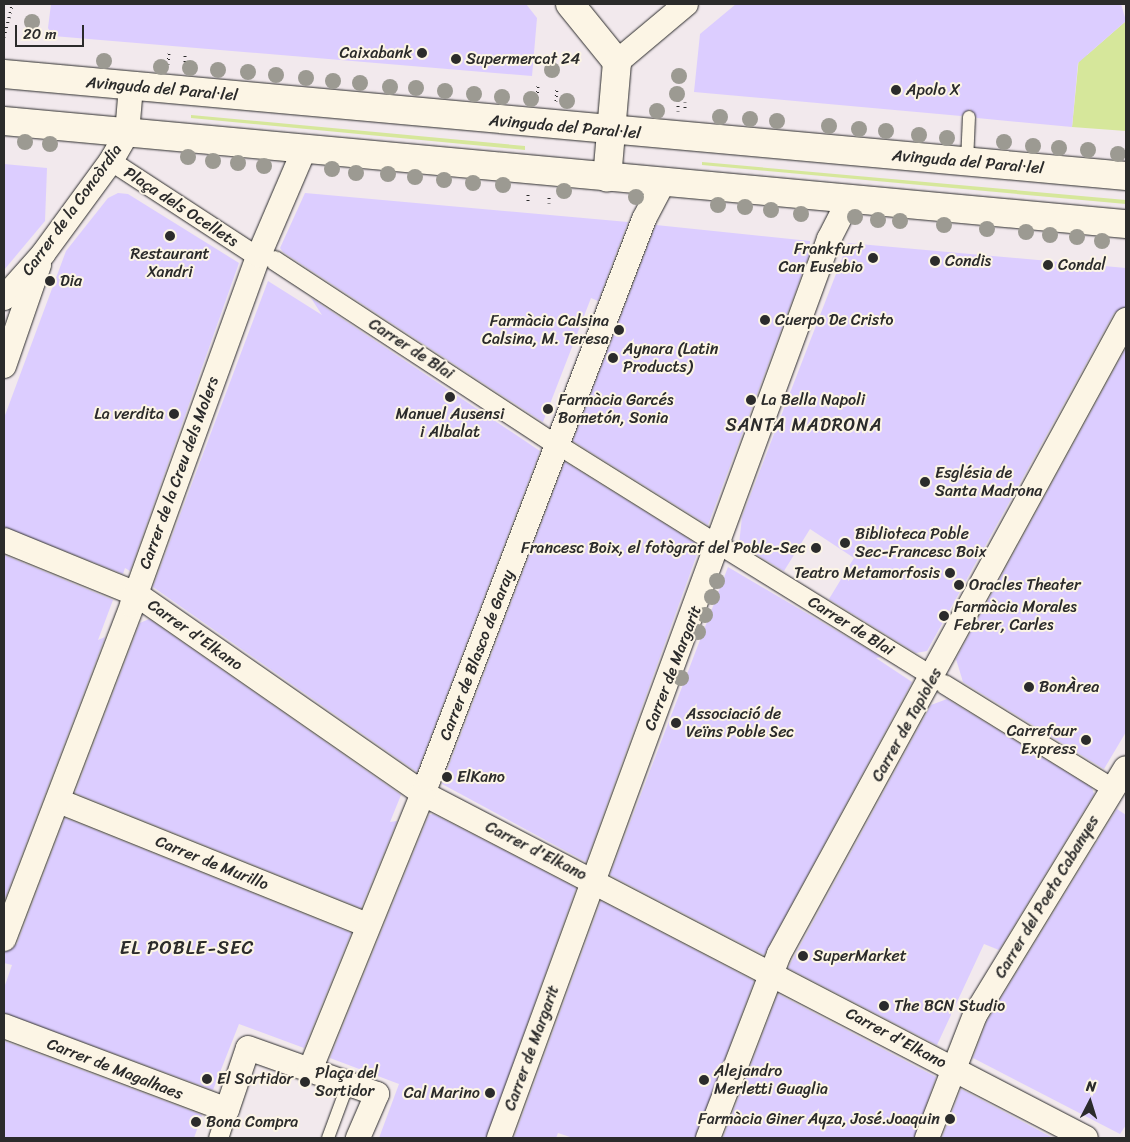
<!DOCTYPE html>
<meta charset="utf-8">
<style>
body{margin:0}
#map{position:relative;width:1130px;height:1142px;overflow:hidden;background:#f2e9ed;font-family:Sriracha,sans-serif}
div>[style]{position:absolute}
.green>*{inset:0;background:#d6e79b}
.building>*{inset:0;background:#dccdff}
.path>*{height:3px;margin-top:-1.5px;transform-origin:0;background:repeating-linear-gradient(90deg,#2b2b2b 0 1px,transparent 0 5px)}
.roads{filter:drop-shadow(0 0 1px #2b2b2b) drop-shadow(0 0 1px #2b2b2b)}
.service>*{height:12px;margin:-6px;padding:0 6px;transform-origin:6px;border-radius:6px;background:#fcf5e5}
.pedestrian>*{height:19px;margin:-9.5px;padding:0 9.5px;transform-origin:9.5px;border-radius:9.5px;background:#fcf5e5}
.minor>*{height:24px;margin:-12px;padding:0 12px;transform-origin:12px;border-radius:12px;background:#fcf5e5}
.tertiary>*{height:28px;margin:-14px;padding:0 14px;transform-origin:14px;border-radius:14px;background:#fcf5e5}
.secondary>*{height:28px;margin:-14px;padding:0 14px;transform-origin:14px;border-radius:14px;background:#fcf5e5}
.trees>*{width:16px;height:16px;margin:-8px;border-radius:50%;background:#9c9a92}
.dots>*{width:14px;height:14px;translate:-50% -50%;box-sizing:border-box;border:2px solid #fcf5e5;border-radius:50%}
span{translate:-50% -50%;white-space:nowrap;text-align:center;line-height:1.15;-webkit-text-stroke:4px #fcf5e5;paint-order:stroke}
.poi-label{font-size:16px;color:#2b2b2b}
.right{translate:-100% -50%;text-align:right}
.left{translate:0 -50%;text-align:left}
.street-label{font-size:16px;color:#2b2b2b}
.neighbourhood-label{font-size:18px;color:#2b2b2b;letter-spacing:1px}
.quarter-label{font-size:19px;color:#2b2b2b;letter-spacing:1px}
.frame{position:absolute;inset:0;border:5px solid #2b2b2b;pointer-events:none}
.north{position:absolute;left:1065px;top:1077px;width:50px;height:50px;-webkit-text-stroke:4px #fcf5e5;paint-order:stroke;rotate:5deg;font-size:14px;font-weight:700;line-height:20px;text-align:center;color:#2b2b2b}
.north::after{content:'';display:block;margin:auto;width:18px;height:22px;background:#2b2b2b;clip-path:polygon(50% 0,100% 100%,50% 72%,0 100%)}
.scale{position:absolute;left:15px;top:25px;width:69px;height:22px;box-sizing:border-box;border:2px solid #2b2b2b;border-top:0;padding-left:6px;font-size:15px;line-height:18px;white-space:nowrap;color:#2b2b2b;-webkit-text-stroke:4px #fcf5e5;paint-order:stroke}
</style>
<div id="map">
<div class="green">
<div style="clip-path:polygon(1126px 21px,1126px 131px,1072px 127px,1080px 47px,1087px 55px)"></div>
<div style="clip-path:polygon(191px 115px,525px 146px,525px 150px,191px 118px)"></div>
<div style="clip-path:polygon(702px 162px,1126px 200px,1126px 204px,702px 165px)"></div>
</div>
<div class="building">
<div style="clip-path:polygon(51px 4px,526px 4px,537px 18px,532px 76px,53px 36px,48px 28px)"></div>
<div style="clip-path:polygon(736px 4px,1121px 4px,1126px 21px,1078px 63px,1072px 127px,977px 118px,970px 109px,961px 116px,694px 92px,700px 34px)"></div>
<div style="clip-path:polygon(4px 164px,47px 168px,45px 221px,4px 270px)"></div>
<div style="clip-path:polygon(118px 193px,128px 194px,239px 263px,130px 571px,125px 568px,123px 574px,4px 527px,4px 418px,66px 251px,108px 198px)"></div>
<div style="clip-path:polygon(305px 193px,628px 222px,598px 301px,591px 298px,543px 422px,283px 252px,280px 248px)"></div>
<div style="clip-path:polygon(656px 225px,810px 241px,809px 255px,708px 525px,573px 441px)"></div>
<div style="clip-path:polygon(848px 243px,1126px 268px,1126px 306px,1114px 313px,927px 651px,916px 653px,829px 599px,854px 558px,810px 529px,784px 571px,739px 544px,742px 517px)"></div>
<div style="clip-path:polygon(268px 281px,322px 315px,311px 298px,540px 451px,417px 772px,153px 587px)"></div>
<div style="clip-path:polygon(1126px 348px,1126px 732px,1104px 769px,963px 682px,956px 659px)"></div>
<div style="clip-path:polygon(565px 462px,700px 546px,586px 862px,442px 784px)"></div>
<div style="clip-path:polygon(4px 555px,113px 600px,98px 640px,105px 637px,4px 901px)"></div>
<div style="clip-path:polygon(728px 567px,881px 657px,876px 658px,912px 682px,764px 955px,610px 875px)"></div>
<div style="clip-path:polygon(149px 619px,401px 795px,390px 822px,397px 821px,361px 908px,75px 793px,140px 623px)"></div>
<div style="clip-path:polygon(947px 699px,1092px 788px,1094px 794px,999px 950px,984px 944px,937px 1045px,788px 968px,931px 705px)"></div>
<div style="clip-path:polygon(1117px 809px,1126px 815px,1126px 1125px,1120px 1134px,973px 1058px,987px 1021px)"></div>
<div style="clip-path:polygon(433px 814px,576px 888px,486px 1138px,379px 1138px,399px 1084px,330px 1058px,429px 815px)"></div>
<div style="clip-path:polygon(65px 818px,351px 933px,304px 1048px,239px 1024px,213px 1090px,4px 1013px,4px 988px,12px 965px,4px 963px,4px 952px,17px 944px)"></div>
<div style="clip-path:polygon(601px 901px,754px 981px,695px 1138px,573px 1138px,558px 1133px,556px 1138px,514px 1138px)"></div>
<div style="clip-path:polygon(778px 994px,936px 1077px,914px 1138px,723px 1138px)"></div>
<div style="clip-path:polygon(4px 1041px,202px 1115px,194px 1138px,4px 1138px)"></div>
<div style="clip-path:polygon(961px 1089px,1053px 1138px,942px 1138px)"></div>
</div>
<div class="path">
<div style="left:4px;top:37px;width:34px;rotate:-76deg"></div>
<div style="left:168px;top:64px;width:11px;rotate:-85deg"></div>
<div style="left:185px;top:67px;width:13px;rotate:-90deg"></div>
<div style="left:537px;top:97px;width:12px;rotate:-85deg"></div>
<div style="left:556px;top:101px;width:14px;rotate:-86deg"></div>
<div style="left:685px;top:102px;width:9px;rotate:90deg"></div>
<div style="left:678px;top:111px;width:10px;rotate:-90deg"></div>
<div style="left:528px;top:201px;width:7px;rotate:-90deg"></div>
<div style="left:549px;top:203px;width:9px;rotate:-90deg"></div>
</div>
<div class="roads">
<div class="service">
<div style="left:967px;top:162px;width:45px;rotate:-87.5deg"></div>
<div style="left:328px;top:1138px;width:58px;rotate:-69.7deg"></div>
</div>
<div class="pedestrian">
<div style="left:111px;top:161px;width:168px;rotate:33.1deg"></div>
<div style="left:274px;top:260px;width:327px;rotate:33.2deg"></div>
<div style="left:565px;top:449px;width:166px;rotate:32deg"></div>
<div style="left:728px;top:550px;width:230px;rotate:31.7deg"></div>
<div style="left:944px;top:684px;width:190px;rotate:31.7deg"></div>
<div style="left:218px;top:1138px;width:29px;rotate:-72deg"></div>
</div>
<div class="minor">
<div style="left:617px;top:62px;width:90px;rotate:-40deg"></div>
<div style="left:4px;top:298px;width:59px;rotate:-48.4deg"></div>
<div style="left:43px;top:254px;width:115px;rotate:-53.8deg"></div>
<div style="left:111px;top:161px;width:32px;rotate:-60deg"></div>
<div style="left:127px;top:133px;width:47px;rotate:-85.1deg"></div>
<div style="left:4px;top:366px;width:107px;rotate:-70.9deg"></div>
<div style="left:4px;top:540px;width:143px;rotate:22.2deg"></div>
<div style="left:136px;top:594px;width:348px;rotate:34.8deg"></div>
<div style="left:422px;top:793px;width:748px;rotate:27.46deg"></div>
<div style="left:59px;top:801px;width:332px;rotate:21.9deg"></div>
<div style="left:4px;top:939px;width:358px;rotate:-69deg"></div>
<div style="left:132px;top:605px;width:372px;rotate:-70.1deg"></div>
<div style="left:259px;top:255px;width:114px;rotate:-66.8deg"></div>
<div style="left:4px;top:1026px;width:238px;rotate:20.6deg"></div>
<div style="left:227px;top:1110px;width:65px;rotate:-71.3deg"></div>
<div style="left:248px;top:1048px;width:137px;rotate:19.6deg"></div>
<div style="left:377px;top:1094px;width:48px;rotate:113.4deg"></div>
<div style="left:310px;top:1070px;width:315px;rotate:-67.8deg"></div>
<div style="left:429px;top:778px;width:599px;rotate:-68.96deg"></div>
<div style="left:644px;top:219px;width:41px;rotate:-62.2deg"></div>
<div style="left:499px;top:1138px;width:958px;rotate:-69.84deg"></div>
<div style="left:829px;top:239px;width:44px;rotate:-62.9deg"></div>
<div style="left:708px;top:1138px;width:197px;rotate:-68.9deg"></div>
<div style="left:779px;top:954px;width:723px;rotate:-61.31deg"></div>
<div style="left:927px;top:1138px;width:132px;rotate:-68.7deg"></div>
<div style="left:975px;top:1015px;width:289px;rotate:-58.6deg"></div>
</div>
<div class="tertiary">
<div style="left:570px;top:4px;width:75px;rotate:51deg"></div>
<div style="left:617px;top:62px;width:116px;rotate:94.9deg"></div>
</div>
<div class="secondary">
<div style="left:4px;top:74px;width:1127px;rotate:5.19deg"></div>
<div style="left:4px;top:121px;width:1127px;rotate:5.25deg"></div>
</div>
</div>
<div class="trees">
<div style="left:32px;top:22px"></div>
<div style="left:104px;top:61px"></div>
<div style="left:161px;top:67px"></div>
<div style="left:190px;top:68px"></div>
<div style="left:218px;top:70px"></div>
<div style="left:552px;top:70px"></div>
<div style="left:248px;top:72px"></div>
<div style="left:276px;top:75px"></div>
<div style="left:679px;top:76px"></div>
<div style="left:306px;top:78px"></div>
<div style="left:333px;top:81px"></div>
<div style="left:360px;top:83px"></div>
<div style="left:390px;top:87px"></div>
<div style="left:416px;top:88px"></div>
<div style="left:445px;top:91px"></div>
<div style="left:474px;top:94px"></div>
<div style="left:677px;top:94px"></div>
<div style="left:502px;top:97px"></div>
<div style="left:531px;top:99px"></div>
<div style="left:567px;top:101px"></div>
<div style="left:657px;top:111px"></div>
<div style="left:720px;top:117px"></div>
<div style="left:750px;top:119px"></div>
<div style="left:777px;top:121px"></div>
<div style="left:829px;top:126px"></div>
<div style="left:859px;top:129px"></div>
<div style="left:886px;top:131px"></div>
<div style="left:919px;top:135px"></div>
<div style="left:947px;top:138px"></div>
<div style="left:25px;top:142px"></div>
<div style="left:1004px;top:142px"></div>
<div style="left:50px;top:144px"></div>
<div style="left:1033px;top:146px"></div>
<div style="left:1059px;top:148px"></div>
<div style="left:1088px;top:150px"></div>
<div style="left:1118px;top:154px"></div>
<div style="left:188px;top:157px"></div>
<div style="left:213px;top:161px"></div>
<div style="left:238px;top:163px"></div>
<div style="left:264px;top:166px"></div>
<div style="left:332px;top:169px"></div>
<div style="left:356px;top:173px"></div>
<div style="left:388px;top:174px"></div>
<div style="left:415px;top:177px"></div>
<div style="left:444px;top:180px"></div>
<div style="left:473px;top:183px"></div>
<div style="left:503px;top:185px"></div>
<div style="left:564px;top:191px"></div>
<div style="left:636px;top:197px"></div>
<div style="left:718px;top:205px"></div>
<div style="left:745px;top:207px"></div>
<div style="left:771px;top:210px"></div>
<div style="left:801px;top:214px"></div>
<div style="left:855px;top:217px"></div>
<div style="left:878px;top:220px"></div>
<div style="left:900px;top:221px"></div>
<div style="left:944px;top:225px"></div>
<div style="left:987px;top:229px"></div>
<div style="left:1026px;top:232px"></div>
<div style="left:1050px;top:235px"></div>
<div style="left:1077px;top:237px"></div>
<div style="left:1102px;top:241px"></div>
<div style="left:717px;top:581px"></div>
<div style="left:712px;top:597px"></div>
<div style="left:705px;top:615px"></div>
<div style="left:698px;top:632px"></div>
<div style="left:681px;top:678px"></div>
</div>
<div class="dots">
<div style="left:422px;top:53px;background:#2b2b2b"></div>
<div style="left:456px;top:59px;background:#2b2b2b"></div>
<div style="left:896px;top:90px;background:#2b2b2b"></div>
<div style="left:170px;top:236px;background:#2b2b2b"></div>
<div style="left:873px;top:258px;background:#2b2b2b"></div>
<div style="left:935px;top:261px;background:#2b2b2b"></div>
<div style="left:1048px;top:265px;background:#2b2b2b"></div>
<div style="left:50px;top:281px;background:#2b2b2b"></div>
<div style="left:765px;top:320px;background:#2b2b2b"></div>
<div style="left:619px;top:330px;background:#2b2b2b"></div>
<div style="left:613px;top:358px;background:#2b2b2b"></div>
<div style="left:450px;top:397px;background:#2b2b2b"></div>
<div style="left:751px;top:400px;background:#2b2b2b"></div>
<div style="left:548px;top:409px;background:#2b2b2b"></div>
<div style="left:174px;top:414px;background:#2b2b2b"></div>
<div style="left:925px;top:482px;background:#2b2b2b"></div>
<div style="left:845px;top:543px;background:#2b2b2b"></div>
<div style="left:816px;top:548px;background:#2b2b2b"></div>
<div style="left:950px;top:573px;background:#2b2b2b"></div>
<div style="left:959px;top:585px;background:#2b2b2b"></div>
<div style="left:944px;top:616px;background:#2b2b2b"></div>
<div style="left:1029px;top:687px;background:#2b2b2b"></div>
<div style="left:676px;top:723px;background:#2b2b2b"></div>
<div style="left:1086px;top:740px;background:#2b2b2b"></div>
<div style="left:447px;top:777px;background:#2b2b2b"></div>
<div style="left:803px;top:956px;background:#2b2b2b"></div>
<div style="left:884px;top:1006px;background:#2b2b2b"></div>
<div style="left:207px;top:1079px;background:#2b2b2b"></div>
<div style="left:704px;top:1080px;background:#2b2b2b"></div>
<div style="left:305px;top:1082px;background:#2b2b2b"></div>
<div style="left:490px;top:1093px;background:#2b2b2b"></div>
<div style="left:950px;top:1119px;background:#2b2b2b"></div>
<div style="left:196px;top:1122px;background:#2b2b2b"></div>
</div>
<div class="poi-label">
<span class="right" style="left:412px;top:53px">Caixabank</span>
<span class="left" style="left:466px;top:59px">Supermercat 24</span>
<span class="left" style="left:906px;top:90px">Apolo X</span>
<span class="right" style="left:863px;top:258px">Frankfurt<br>Can Eusebio</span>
<span style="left:170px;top:263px">Restaurant<br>Xandri</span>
<span class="left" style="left:945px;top:261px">Condis</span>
<span class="left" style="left:1058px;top:265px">Condal</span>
<span class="left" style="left:60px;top:281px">Dia</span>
<span class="left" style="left:775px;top:320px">Cuerpo De Cristo</span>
<span class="right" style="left:609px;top:330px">Farmàcia Calsina<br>Calsina, M. Teresa</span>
<span class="left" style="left:623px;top:358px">Aynara (Latin<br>Products)</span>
<span class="left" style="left:558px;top:409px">Farmàcia Garcés<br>Bometón, Sonia</span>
<span class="left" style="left:761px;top:400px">La Bella Napoli</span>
<span class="right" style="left:164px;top:414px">La verdita</span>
<span style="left:450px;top:423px">Manuel Ausensi<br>i Albalat</span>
<span class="left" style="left:935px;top:482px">Església de<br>Santa Madrona</span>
<span class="left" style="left:855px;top:543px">Biblioteca Poble<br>Sec-Francesc Boix</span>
<span class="right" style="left:806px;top:548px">Francesc Boix, el fotògraf del Poble-Sec</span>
<span class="right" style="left:940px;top:573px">Teatro Metamorfosis</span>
<span class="left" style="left:969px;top:585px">Oracles Theater</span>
<span class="left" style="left:954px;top:616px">Farmàcia Morales<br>Febrer, Carles</span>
<span class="left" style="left:1039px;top:687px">BonÀrea</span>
<span class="left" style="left:686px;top:723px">Associació de<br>Veïns Poble Sec</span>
<span class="right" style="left:1076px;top:740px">Carrefour<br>Express</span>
<span class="left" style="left:457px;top:777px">ElKano</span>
<span class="left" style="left:813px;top:956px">SuperMarket</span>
<span class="left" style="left:894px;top:1006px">The BCN Studio</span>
<span class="left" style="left:714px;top:1080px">Alejandro<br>Merletti Guaglia</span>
<span class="left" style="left:315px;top:1082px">Plaça del<br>Sortidor</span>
<span class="left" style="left:217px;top:1079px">El Sortidor</span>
<span class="right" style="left:480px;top:1093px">Cal Marino</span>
<span class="right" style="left:940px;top:1119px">Farmàcia Giner Ayza, José.Joaquin</span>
<span class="left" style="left:206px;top:1122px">Bona Compra</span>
</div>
<div class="street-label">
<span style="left:162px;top:89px;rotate:5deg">Avinguda del Paral·lel</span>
<span style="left:565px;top:127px;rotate:5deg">Avinguda del Paral·lel</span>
<span style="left:968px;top:162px;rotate:5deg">Avinguda del Paral·lel</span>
<span style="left:181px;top:207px;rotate:33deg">Plaça dels Ocellets</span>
<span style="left:72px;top:210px;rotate:-54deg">Carrer de la Concòrdia</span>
<span style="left:411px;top:349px;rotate:33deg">Carrer de Blai</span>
<span style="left:179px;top:473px;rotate:-70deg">Carrer de la Creu dels Molers</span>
<span style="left:851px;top:626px;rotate:32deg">Carrer de Blai</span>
<span style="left:195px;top:635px;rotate:35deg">Carrer d'Elkano</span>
<span style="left:477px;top:655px;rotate:-69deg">Carrer de Blasco de Garay</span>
<span style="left:673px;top:668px;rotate:-69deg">Carrer de Margarit</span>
<span style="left:907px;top:725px;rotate:-61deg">Carrer de Tapioles</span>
<span style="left:536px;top:851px;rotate:27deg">Carrer d'Elkano</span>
<span style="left:212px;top:863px;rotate:22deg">Carrer de Murillo</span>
<span style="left:1047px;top:897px;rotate:-59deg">Carrer del Poeta Cabanyes</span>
<span style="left:896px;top:1038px;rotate:28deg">Carrer d'Elkano</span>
<span style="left:532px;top:1048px;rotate:-70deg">Carrer de Margarit</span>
<span style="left:115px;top:1069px;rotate:21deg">Carrer de Magalhaes</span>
</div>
<div class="neighbourhood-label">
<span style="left:804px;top:425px">SANTA MADRONA</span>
</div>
<div class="quarter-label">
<span style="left:187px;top:948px">EL POBLE-SEC</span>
</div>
<div class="frame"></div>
<div class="north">N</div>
<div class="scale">20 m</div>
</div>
